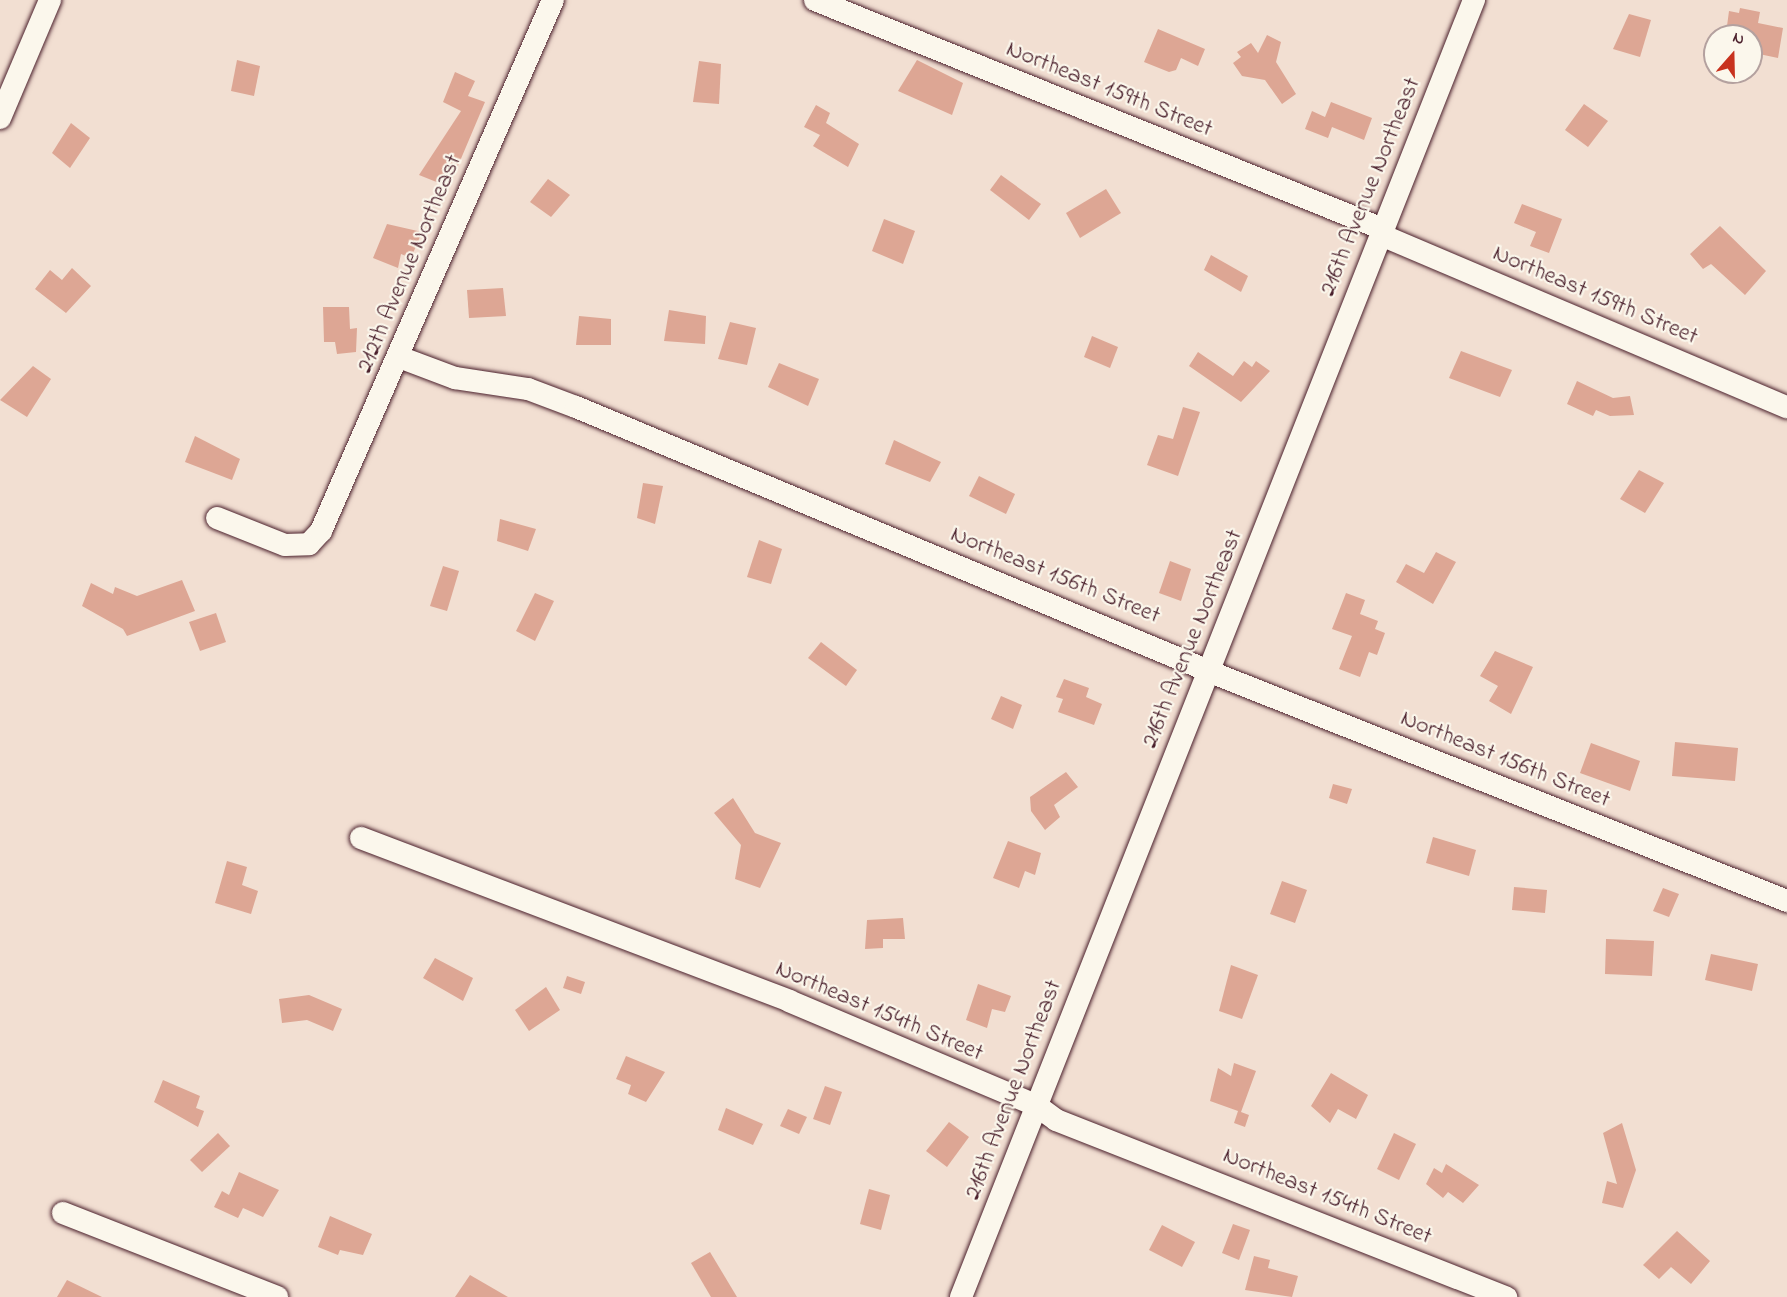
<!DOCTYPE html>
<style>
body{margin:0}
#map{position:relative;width:1787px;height:1297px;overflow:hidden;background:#f2dfd2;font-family:"Indie Flower",sans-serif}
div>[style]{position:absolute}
.building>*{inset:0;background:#dda694}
.roads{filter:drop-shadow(0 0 2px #4a1f2b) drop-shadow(0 0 2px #4a1f2b)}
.minor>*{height:22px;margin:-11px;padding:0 11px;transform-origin:11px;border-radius:11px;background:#fbf7ec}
span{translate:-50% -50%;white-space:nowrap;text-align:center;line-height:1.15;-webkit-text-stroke:4.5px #fbf7ec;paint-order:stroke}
.street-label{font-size:24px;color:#4a1f2b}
.north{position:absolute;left:1703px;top:24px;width:60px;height:60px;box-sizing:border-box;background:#fbf7ec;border:2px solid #b4a19f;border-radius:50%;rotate:20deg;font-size:16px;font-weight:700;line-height:24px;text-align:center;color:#4a1f2b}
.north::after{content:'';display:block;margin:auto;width:21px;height:27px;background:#c8321e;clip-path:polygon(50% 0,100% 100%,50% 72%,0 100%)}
</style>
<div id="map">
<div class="building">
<div style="clip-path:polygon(1740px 8px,1760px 12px,1758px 23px,1783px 28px,1778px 58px,1759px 54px,1754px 46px,1751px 55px,1746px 29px,1727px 26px,1729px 11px,1739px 13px)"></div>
<div style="clip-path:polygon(1629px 14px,1651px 20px,1640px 57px,1613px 49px)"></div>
<div style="clip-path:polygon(1158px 29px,1205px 49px,1198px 66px,1181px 58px,1176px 70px,1169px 72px,1144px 62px)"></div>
<div style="clip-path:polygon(1267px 35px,1281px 42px,1276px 62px,1296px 94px,1282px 104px,1265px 80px,1242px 76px,1233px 63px,1241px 57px,1237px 52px,1251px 43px,1258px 53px)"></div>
<div style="clip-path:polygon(237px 60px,260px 66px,254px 96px,231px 91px)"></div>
<div style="clip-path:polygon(917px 60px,963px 83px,952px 115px,898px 91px)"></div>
<div style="clip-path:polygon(699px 61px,721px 64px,719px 104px,693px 102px)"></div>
<div style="clip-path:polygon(455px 72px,475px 81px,468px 96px,485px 102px,449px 187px,419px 175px,461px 111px,443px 102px)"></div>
<div style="clip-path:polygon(1331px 102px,1372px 118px,1364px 140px,1332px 127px,1328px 138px,1305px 129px,1312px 111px,1325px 117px)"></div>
<div style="clip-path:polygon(1584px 104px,1608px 121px,1588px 147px,1565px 130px)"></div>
<div style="clip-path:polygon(816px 105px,830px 113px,826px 123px,859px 144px,848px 167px,813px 146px,820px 135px,804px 127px)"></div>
<div style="clip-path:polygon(71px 123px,90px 138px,70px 168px,52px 153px)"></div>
<div style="clip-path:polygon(1001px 175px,1041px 204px,1029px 220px,990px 190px)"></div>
<div style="clip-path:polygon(548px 179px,570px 195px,551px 217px,530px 202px)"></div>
<div style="clip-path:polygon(1106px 189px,1121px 213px,1080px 238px,1066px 213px)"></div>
<div style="clip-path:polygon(1522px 204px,1562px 219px,1549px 253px,1530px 246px,1536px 232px,1514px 223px)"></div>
<div style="clip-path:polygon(884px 219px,915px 231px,903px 264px,872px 251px)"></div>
<div style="clip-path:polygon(387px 224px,422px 232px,411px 258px,401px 254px,398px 268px,373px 258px)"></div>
<div style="clip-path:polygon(1720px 226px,1766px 271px,1745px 295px,1711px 264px,1703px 269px,1690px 254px)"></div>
<div style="clip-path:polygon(1211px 255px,1248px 276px,1241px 292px,1204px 270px)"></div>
<div style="clip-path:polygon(72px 268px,91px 286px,66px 313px,35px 289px,50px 270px,62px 280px)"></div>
<div style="clip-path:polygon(503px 288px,506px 316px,469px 318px,467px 290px)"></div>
<div style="clip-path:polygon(323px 307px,349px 307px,350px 329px,357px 328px,356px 352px,337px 354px,335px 342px,324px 342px)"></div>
<div style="clip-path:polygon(669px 310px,706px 316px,705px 344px,664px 341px)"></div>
<div style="clip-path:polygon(579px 316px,611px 319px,611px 345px,576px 345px)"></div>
<div style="clip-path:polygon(730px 322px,756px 328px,747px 365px,718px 359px)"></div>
<div style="clip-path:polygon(1092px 336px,1118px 347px,1110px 368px,1084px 357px)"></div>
<div style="clip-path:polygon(1461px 351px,1512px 370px,1500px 397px,1449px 378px)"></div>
<div style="clip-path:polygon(1198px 352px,1233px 376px,1244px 361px,1252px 367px,1256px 361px,1270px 371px,1241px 402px,1189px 366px)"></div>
<div style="clip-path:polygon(779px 363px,819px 379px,808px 406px,768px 387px)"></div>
<div style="clip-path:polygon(33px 366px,51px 379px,27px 417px,0 400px)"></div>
<div style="clip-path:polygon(1577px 381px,1613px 398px,1630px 396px,1634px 415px,1610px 416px,1596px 410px,1593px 416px,1567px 404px)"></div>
<div style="clip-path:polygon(1183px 407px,1200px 412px,1178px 476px,1147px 465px,1158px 435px,1173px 439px)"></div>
<div style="clip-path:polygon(195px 436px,240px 459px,232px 480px,185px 462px)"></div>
<div style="clip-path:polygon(894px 440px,941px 462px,930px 482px,885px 464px)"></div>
<div style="clip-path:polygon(1639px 470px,1664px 483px,1645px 513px,1620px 499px)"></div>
<div style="clip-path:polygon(979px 476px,1015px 494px,1006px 514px,969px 496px)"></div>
<div style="clip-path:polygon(643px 483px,663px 486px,655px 524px,637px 518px)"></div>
<div style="clip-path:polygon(500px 519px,536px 529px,528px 551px,497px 541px)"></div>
<div style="clip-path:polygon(759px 540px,782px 549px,771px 584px,747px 577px)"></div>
<div style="clip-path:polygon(1436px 552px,1456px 562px,1433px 604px,1396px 582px,1406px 564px,1424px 573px)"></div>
<div style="clip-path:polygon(1170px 561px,1191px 569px,1181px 601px,1159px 593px)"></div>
<div style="clip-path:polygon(443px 566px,459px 571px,447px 611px,430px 606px)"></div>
<div style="clip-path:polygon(182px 580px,195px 611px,127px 636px,123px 629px,82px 606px,91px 583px,113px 594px,115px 587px,137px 596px)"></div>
<div style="clip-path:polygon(535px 593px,554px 601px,535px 641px,516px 631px)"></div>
<div style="clip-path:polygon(1346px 593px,1365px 600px,1360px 614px,1378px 621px,1375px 629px,1385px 633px,1377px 655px,1369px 652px,1360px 677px,1339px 669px,1352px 636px,1332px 629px)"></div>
<div style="clip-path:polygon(216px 613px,226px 642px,200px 651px,189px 622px)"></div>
<div style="clip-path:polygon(821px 642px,857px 670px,846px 686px,808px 658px)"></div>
<div style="clip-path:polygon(1495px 651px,1533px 667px,1511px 714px,1489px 701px,1498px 686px,1480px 676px)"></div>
<div style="clip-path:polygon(1064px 679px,1089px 688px,1086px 697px,1102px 704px,1094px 725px,1058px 712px,1063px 699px,1056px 697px)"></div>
<div style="clip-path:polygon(1001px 696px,1022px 705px,1013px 729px,991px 719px)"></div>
<div style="clip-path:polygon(1675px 742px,1738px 748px,1735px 781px,1672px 776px)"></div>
<div style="clip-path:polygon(1591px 743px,1640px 761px,1630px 791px,1580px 773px)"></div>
<div style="clip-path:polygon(1066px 772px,1078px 787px,1054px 805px,1060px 817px,1045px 830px,1031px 811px,1030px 797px)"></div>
<div style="clip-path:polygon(1333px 784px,1352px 789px,1347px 804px,1329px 798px)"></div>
<div style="clip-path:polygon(733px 798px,755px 833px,781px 843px,760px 888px,735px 879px,741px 845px,714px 813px)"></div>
<div style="clip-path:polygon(1433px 837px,1476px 850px,1469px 876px,1426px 863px)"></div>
<div style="clip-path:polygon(1008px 841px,1041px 853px,1035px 875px,1025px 871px,1019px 888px,993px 878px)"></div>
<div style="clip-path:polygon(227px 861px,247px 867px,242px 885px,258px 891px,251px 914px,215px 903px)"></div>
<div style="clip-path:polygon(1282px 881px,1307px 890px,1295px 923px,1270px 914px)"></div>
<div style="clip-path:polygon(1514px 887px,1547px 890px,1545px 913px,1512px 910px)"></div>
<div style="clip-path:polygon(1663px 888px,1679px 894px,1669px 917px,1653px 911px)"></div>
<div style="clip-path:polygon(903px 918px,905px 939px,883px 939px,883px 948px,865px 949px,867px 920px)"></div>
<div style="clip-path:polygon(1606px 939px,1654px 941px,1652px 976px,1605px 974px)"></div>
<div style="clip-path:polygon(1711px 954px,1758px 964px,1752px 991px,1705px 980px)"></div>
<div style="clip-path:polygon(435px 958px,473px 978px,463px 1001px,423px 978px)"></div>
<div style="clip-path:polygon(1231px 965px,1258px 975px,1242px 1019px,1219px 1011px)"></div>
<div style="clip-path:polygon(567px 976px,585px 982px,581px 994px,563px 988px)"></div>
<div style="clip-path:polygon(978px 984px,1011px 996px,1005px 1012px,992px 1009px,987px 1028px,966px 1020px)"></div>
<div style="clip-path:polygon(546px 987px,560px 1010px,529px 1031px,515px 1010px)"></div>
<div style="clip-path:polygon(309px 995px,342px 1009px,333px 1031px,307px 1020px,282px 1023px,279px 999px)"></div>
<div style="clip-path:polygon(626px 1056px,665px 1072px,646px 1102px,628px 1094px,631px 1085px,616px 1079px)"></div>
<div style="clip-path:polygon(1234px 1063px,1256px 1071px,1241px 1112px,1249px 1115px,1245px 1127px,1234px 1123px,1238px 1111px,1210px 1101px,1218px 1068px,1231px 1076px)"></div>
<div style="clip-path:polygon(1331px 1073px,1368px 1095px,1356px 1119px,1338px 1109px,1330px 1123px,1311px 1106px)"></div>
<div style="clip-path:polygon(163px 1080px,200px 1096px,196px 1108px,204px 1111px,198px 1127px,154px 1102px)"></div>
<div style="clip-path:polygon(825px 1086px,842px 1092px,830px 1125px,813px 1119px)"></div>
<div style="clip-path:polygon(726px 1108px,763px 1124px,753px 1145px,718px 1130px)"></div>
<div style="clip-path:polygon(788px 1109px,807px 1117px,799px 1134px,780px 1126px)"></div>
<div style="clip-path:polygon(949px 1122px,969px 1137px,947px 1167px,926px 1151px)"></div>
<div style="clip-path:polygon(1622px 1123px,1636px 1170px,1623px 1208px,1602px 1203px,1607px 1181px,1617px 1184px,1603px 1133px)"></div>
<div style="clip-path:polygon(218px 1133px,230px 1146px,202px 1172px,190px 1160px)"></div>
<div style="clip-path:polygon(1394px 1133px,1416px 1144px,1399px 1180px,1377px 1169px)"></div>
<div style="clip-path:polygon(1446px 1164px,1479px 1185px,1463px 1203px,1448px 1192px,1443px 1198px,1426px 1184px,1434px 1168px,1442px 1173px)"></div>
<div style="clip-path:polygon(239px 1172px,279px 1190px,263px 1217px,243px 1208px,238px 1218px,214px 1207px,222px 1191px,229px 1195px)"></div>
<div style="clip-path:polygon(869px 1189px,890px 1195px,881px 1230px,860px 1224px)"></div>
<div style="clip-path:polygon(330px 1216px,372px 1234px,363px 1255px,340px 1250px,338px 1255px,318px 1247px)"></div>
<div style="clip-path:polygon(1233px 1224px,1250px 1230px,1239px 1260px,1222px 1253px)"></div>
<div style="clip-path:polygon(1162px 1225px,1195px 1242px,1182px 1267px,1149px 1250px)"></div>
<div style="clip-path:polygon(1677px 1231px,1710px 1261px,1691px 1284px,1671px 1267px,1659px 1279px,1643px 1265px)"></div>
<div style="clip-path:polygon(710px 1252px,737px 1297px,711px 1297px,691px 1263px)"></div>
<div style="clip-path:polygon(1254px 1256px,1270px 1260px,1268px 1268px,1298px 1276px,1292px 1297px,1245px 1290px)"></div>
<div style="clip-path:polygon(470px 1275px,508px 1297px,455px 1297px)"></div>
<div style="clip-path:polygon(67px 1280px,102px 1297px,57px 1297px)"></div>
</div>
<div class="roads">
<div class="minor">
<div style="left:815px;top:0;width:612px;rotate:21.96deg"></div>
<div style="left:0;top:118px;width:128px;rotate:-67deg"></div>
<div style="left:1381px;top:235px;width:441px;rotate:23deg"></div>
<div style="left:399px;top:357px;width:60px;rotate:20.6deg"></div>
<div style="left:455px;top:378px;width:74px;rotate:8.6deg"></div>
<div style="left:528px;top:389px;width:51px;rotate:20.6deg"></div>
<div style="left:576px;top:407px;width:701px;rotate:22.65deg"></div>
<div style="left:1223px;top:677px;width:607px;rotate:21.66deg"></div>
<div style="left:217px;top:518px;width:73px;rotate:21.7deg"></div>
<div style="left:285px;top:545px;width:24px;rotate:-2deg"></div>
<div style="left:309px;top:544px;width:18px;rotate:-47deg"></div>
<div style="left:321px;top:531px;width:579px;rotate:-66.4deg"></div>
<div style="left:361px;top:838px;width:458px;rotate:20.8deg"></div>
<div style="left:789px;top:1001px;width:269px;rotate:22.9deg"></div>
<div style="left:1037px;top:1106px;width:24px;rotate:36deg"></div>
<div style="left:1056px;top:1120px;width:484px;rotate:21.5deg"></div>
<div style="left:63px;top:1213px;width:230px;rotate:21.4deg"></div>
<div style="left:961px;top:1297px;width:1395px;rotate:-68.42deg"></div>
</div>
</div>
<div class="street-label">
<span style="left:1109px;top:90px;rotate:22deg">Northeast 159th Street</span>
<span style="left:1371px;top:187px;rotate:-68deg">216th Avenue Northeast</span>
<span style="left:410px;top:264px;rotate:-67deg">212th Avenue Northeast</span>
<span style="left:1595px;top:296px;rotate:23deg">Northeast 159th Street</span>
<span style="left:1055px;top:576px;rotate:22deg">Northeast 156th Street</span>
<span style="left:1193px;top:639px;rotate:-68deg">216th Avenue Northeast</span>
<span style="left:1505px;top:760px;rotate:22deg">Northeast 156th Street</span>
<span style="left:879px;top:1012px;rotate:23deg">Northeast 154th Street</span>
<span style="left:1014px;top:1090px;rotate:-69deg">216th Avenue Northeast</span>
<span style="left:1327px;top:1197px;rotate:22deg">Northeast 154th Street</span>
</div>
<div class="north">N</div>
</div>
